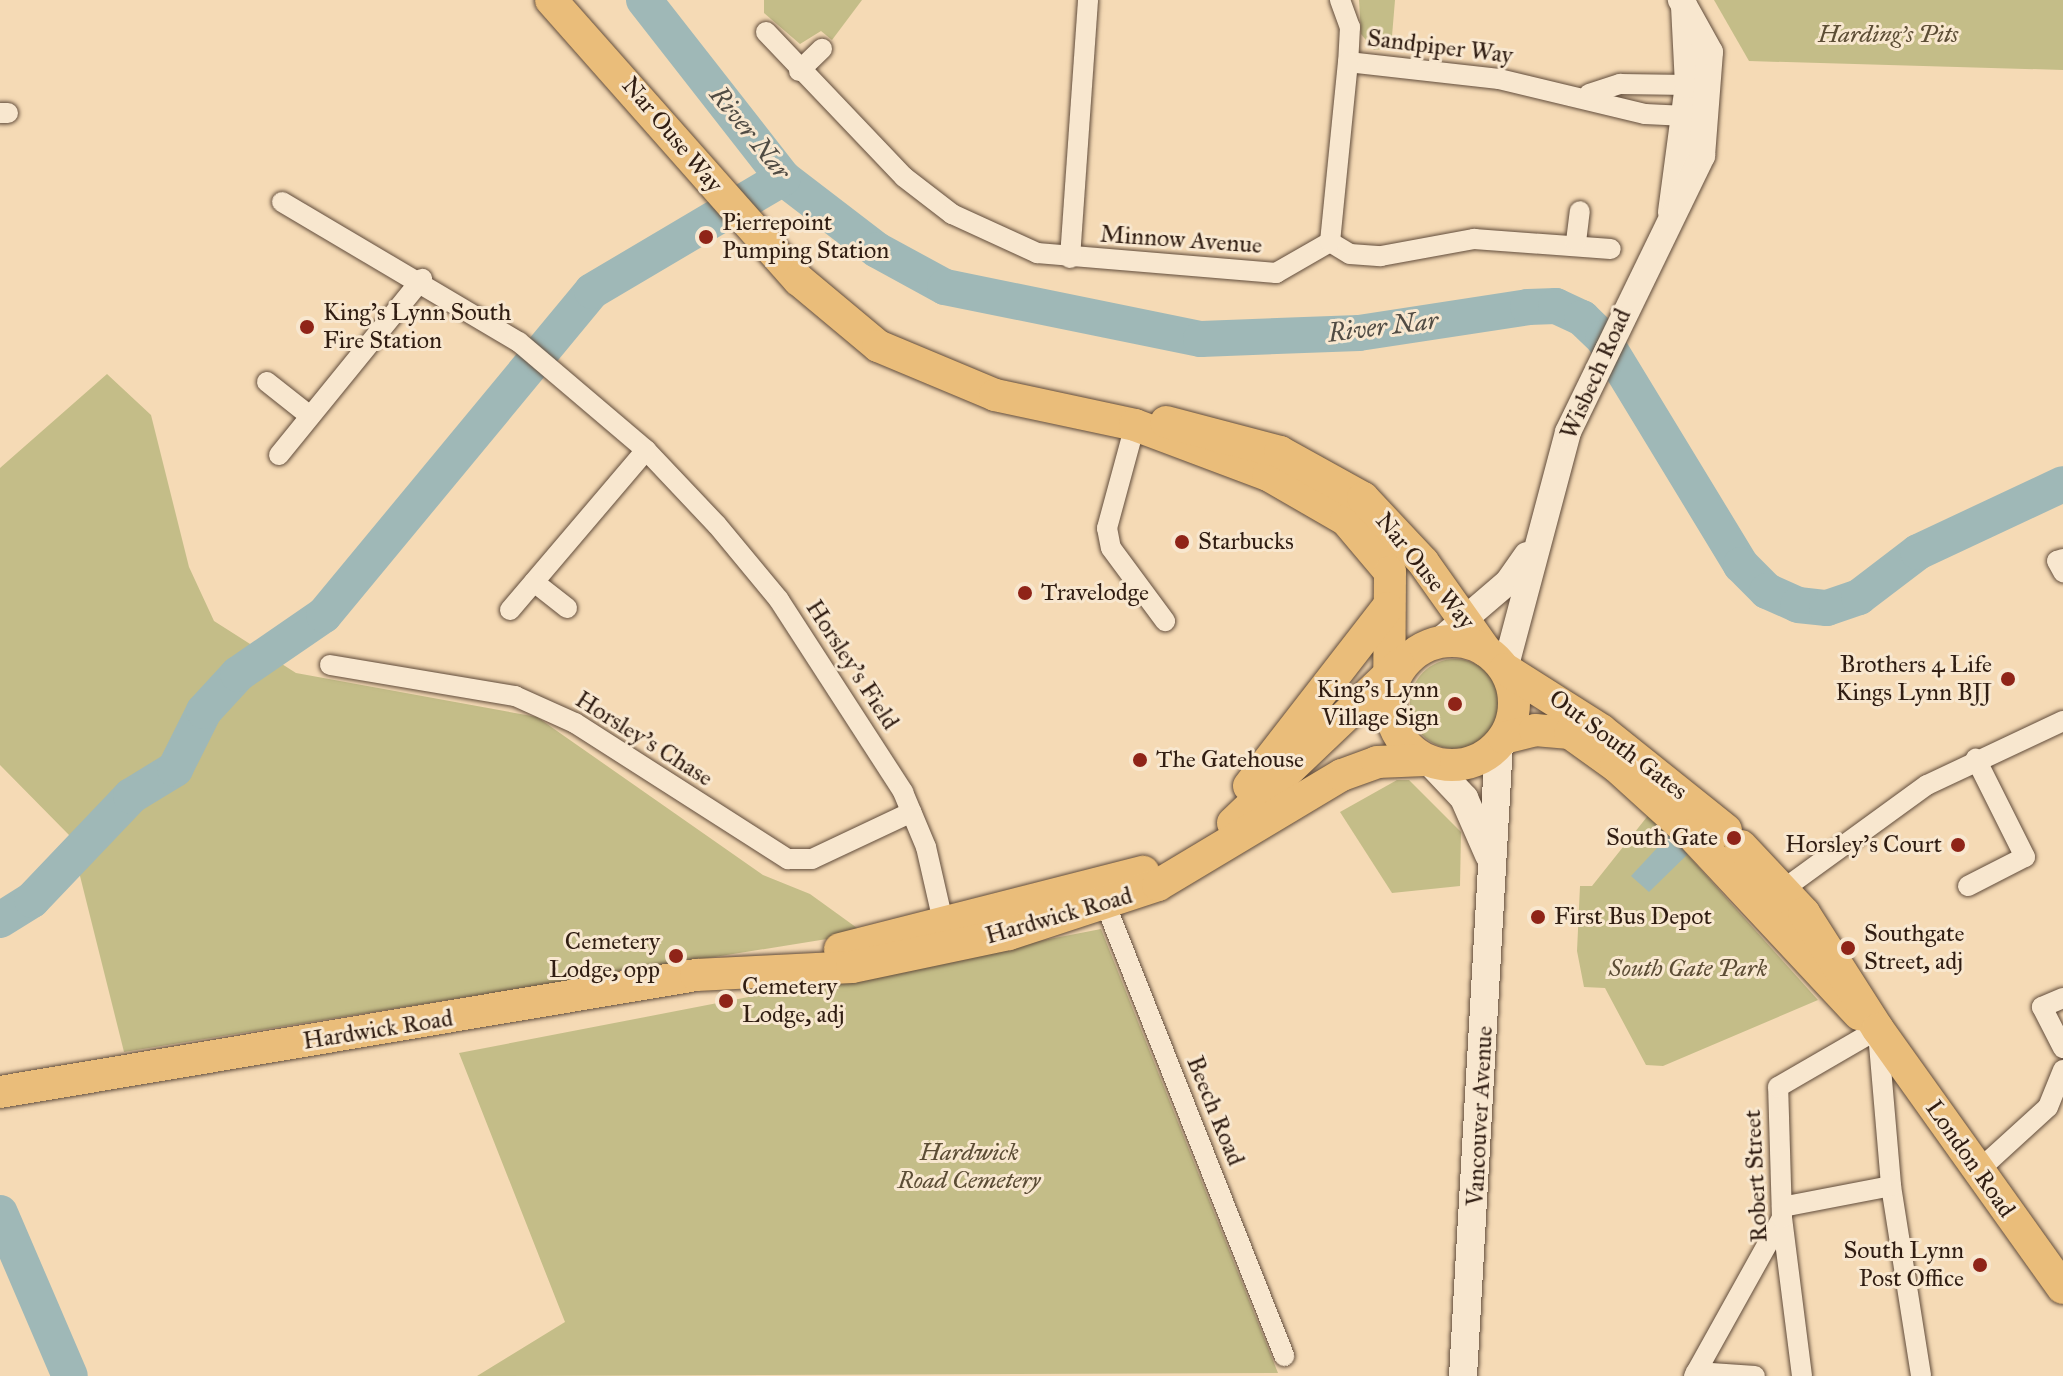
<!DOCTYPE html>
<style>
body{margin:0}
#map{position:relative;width:2063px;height:1376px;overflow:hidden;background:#f5dab5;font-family:"IM FELL Great Primer",serif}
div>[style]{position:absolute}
.green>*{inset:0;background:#c4bd88}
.round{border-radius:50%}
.water>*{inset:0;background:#9fb8b7}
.river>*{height:36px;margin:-18px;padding:0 18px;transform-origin:18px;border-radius:18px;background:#9fb8b7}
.roads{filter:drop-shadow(0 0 2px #614c3b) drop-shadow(0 0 2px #614c3b)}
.minor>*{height:20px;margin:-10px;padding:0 10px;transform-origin:10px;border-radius:10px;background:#f8e7cf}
.tertiary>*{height:26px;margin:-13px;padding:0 13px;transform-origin:13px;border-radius:13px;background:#f8e7cf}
.secondary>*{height:28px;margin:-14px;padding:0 14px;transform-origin:14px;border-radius:14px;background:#f8e7cf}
.primary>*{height:32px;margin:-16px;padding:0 16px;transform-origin:16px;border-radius:16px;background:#eabd7a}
.primary>.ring{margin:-16px;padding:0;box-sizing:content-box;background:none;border:32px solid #eabd7a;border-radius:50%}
.dots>*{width:22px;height:22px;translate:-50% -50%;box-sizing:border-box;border:4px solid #f8e7cf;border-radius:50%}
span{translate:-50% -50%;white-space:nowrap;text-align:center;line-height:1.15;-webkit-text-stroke:6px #f8e7cf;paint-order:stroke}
.park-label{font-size:24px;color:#5c4d35;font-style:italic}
.street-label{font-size:24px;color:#301d12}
.poi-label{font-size:24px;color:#301d12}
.left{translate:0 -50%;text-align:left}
.right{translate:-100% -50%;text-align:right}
.water-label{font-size:26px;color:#514c44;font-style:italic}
</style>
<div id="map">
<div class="green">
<div style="clip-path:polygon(764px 0,862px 0,832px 40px,821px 31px,800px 44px,764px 13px)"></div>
<div style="clip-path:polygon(1359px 0,1395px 0,1391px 48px,1374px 50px,1361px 34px)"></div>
<div style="clip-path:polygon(1714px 0,2063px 0,2063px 70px,1749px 61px)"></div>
<div style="clip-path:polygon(107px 374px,151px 415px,189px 567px,214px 621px,296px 673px,537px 717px,763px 875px,810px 894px,864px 933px,124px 1052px,70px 836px,0 765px,0 468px)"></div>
<div class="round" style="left:1410px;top:659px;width:90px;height:90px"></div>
<div style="clip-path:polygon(1397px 780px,1409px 780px,1461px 832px,1460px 886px,1392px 893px,1340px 812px)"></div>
<div style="clip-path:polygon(1650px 813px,1818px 1000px,1663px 1066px,1646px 1065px,1605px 988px,1584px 987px,1577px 951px,1580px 886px,1592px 886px)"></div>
<div style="clip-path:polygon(1101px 929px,1278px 1373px,477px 1376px,565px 1322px,459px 1053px)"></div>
</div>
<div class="water">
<div style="clip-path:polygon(1671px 833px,1691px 851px,1649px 892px,1631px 876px)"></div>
</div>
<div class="river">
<div style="left:644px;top:0;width:226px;rotate:52deg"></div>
<div style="left:783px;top:178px;width:118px;rotate:37.5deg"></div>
<div style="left:877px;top:250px;width:77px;rotate:28.6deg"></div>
<div style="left:945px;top:287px;width:261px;rotate:11.5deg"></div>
<div style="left:1201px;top:339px;width:158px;rotate:-2.2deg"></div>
<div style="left:1359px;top:333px;width:171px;rotate:-8.7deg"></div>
<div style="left:1528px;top:307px;width:28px;rotate:-2deg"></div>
<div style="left:1556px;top:306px;width:29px;rotate:25deg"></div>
<div style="left:1582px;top:318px;width:29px;rotate:44deg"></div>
<div style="left:1603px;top:338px;width:266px;rotate:58.7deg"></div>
<div style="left:1741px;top:565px;width:37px;rotate:45deg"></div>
<div style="left:1767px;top:591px;width:34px;rotate:24deg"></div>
<div style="left:1798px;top:605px;width:29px;rotate:6deg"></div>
<div style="left:1827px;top:608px;width:34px;rotate:-19deg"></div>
<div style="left:1859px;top:597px;width:74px;rotate:-37.3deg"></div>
<div style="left:1918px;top:552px;width:160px;rotate:-25.1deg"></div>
<div style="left:0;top:920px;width:38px;rotate:-32deg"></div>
<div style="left:32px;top:900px;width:144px;rotate:-46.4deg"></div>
<div style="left:131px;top:796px;width:52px;rotate:-31.5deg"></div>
<div style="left:175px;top:769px;width:65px;rotate:-63.4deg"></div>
<div style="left:204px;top:711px;width:50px;rotate:-47.4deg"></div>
<div style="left:238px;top:674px;width:104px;rotate:-34.5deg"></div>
<div style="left:324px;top:615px;width:420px;rotate:-50.4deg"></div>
<div style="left:592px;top:291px;width:222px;rotate:-30.6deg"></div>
<div style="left:0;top:1213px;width:177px;rotate:66.8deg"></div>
</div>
<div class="roads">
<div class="minor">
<div style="left:1340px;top:0;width:29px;rotate:70deg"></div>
<div style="left:1350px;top:27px;width:35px;rotate:93deg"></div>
<div style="left:1348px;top:62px;width:152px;rotate:6.4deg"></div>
<div style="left:1499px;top:79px;width:150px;rotate:13.5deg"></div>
<div style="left:1645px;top:114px;width:41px;rotate:2.8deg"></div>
<div style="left:766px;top:32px;width:200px;rotate:46.4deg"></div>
<div style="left:904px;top:177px;width:61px;rotate:37.6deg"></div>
<div style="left:952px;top:214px;width:94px;rotate:24.6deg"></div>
<div style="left:1037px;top:253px;width:240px;rotate:4.8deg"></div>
<div style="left:1276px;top:273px;width:62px;rotate:-29.9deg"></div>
<div style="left:1330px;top:242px;width:23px;rotate:31deg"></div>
<div style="left:1350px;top:254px;width:31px;rotate:4deg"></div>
<div style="left:1381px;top:256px;width:95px;rotate:-10.4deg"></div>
<div style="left:1474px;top:239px;width:137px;rotate:4.2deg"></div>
<div style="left:799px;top:71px;width:32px;rotate:-44deg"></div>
<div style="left:1589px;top:94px;width:33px;rotate:-18deg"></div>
<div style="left:1620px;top:84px;width:68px;rotate:0.8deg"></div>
<div style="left:0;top:113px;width:8px"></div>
<div style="left:282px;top:202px;width:275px;rotate:30.6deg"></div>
<div style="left:519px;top:342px;width:167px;rotate:40.4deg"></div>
<div style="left:646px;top:450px;width:103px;rotate:46.6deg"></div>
<div style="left:717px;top:525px;width:97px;rotate:50.4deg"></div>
<div style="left:779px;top:600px;width:229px;rotate:57.1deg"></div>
<div style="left:903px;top:792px;width:60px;rotate:67.3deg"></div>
<div style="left:926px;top:847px;width:89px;rotate:77.1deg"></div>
<div style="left:1330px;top:242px;width:181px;rotate:-84.3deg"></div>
<div style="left:1576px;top:242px;width:31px;rotate:-83deg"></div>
<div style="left:1070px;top:258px;width:259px;rotate:-86deg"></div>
<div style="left:267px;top:382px;width:55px;rotate:38.3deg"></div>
<div style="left:1135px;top:425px;width:107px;rotate:105.2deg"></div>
<div style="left:1107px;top:528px;width:20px;rotate:79deg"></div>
<div style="left:1111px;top:548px;width:91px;rotate:53.5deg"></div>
<div style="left:279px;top:455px;width:227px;rotate:-50.9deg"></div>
<div style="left:2063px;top:559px;width:6px;rotate:162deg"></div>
<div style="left:2057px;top:561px;width:13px;rotate:61deg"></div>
<div style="left:534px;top:582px;width:42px;rotate:38.2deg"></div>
<div style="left:510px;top:610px;width:210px;rotate:-49.6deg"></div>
<div style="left:330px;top:665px;width:188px;rotate:9.5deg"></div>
<div style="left:515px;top:696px;width:66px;rotate:24.2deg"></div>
<div style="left:575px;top:723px;width:253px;rotate:32.6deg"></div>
<div style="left:788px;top:859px;width:24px"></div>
<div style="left:812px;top:859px;width:110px;rotate:-25.2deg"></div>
<div style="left:1968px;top:886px;width:64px;rotate:-27deg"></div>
<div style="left:2025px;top:857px;width:110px;rotate:-116.6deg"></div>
<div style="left:1101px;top:893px;width:498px;rotate:68.4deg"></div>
<div style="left:1774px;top:896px;width:189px;rotate:-36deg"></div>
<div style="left:1927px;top:785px;width:150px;rotate:-25.2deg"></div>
<div style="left:2063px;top:998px;width:23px;rotate:157deg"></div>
<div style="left:2042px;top:1007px;width:46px;rotate:62.9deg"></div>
<div style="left:1878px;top:1033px;width:154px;rotate:85.1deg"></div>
<div style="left:1891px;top:1186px;width:192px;rotate:81deg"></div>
<div style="left:1979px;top:1170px;width:93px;rotate:-42.4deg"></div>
<div style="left:2048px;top:1107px;width:40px;rotate:-68deg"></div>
<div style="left:1782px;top:1207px;width:111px;rotate:-10.9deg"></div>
<div style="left:1696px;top:1372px;width:59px;rotate:3.9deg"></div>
<div style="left:1694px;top:1376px;width:181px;rotate:-60.9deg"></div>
<div style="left:1802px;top:1376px;width:159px;rotate:-97.2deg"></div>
<div style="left:1782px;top:1218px;width:131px;rotate:-91.7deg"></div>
<div style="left:1778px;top:1087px;width:116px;rotate:-30.1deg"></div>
</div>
<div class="tertiary">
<div style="left:1671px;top:212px;width:128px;rotate:-82.4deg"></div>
<div style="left:1688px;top:85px;width:80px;rotate:-92.9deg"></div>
<div style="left:1438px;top:642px;width:92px;rotate:-40.6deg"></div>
<div style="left:1508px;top:582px;width:33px;rotate:-55deg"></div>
<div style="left:1505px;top:669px;width:245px;rotate:-75.1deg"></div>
<div style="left:1568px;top:432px;width:307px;rotate:-64.1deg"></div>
<div style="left:1702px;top:156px;width:104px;rotate:-85.6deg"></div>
<div style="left:1710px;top:52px;width:60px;rotate:-119.1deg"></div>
</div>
<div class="secondary">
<div style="left:1430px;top:762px;width:50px;rotate:46.6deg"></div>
<div style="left:1464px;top:798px;width:62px;rotate:66.3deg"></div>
<div style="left:1463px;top:1376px;width:633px;rotate:-86.74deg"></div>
</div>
<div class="primary">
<div style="left:551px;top:0;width:374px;rotate:48.5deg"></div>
<div style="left:799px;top:280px;width:103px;rotate:39.9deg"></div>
<div style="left:878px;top:346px;width:127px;rotate:22.7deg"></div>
<div style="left:995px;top:395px;width:143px;rotate:12.1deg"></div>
<div style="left:1135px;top:425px;width:142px;rotate:20.6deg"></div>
<div style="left:1268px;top:475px;width:90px;rotate:30deg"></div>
<div style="left:1346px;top:520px;width:68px;rotate:49.8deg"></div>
<div style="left:1390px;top:572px;width:132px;rotate:90.4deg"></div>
<div style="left:1166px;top:422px;width:118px;rotate:14.7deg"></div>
<div style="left:1280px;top:452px;width:95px;rotate:29deg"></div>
<div style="left:1363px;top:498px;width:88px;rotate:46.8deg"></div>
<div style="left:1423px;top:562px;width:109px;rotate:54.7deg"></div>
<div class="ring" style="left:1390px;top:641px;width:92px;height:92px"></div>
<div style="left:1505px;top:669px;width:114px;rotate:32.4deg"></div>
<div style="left:1601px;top:730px;width:160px;rotate:38.7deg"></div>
<div style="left:1504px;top:738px;width:32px;rotate:-14deg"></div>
<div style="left:1535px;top:730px;width:35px;rotate:5deg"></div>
<div style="left:1570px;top:733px;width:57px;rotate:35.7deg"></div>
<div style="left:1616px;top:766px;width:103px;rotate:42.2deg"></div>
<div style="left:1692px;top:835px;width:245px;rotate:47deg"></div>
<div style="left:1249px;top:786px;width:225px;rotate:-52.2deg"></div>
<div style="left:1233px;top:823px;width:229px;rotate:-43.6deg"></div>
<div style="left:1741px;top:846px;width:92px;rotate:46.8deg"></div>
<div style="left:1804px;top:913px;width:138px;rotate:57.5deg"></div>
<div style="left:1878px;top:1029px;width:318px;rotate:54.5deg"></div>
<div style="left:840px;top:949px;width:313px;rotate:-14.3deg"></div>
<div style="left:0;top:1092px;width:706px;rotate:-9.54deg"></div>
<div style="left:696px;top:975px;width:156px;rotate:-2.9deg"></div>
<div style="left:852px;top:967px;width:160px;rotate:-11.9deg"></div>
<div style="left:1009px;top:934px;width:157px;rotate:-18.2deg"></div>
<div style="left:1158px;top:885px;width:214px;rotate:-30.9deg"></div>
<div style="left:1342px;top:775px;width:37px;rotate:-20deg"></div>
<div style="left:1377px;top:762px;width:48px;rotate:-2.4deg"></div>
</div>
</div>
<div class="dots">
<div style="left:706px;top:237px;background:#8f2418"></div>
<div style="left:307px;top:327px;background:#8f2418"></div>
<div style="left:1182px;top:542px;background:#8f2418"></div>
<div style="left:1025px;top:593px;background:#8f2418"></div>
<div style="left:2008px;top:679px;background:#8f2418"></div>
<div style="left:1455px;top:704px;background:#8f2418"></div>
<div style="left:1140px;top:760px;background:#8f2418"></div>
<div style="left:1734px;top:838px;background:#8f2418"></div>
<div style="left:1958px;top:845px;background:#8f2418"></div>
<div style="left:1538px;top:917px;background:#8f2418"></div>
<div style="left:1848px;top:948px;background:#8f2418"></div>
<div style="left:676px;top:956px;background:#8f2418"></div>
<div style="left:726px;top:1001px;background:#8f2418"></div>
<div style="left:1980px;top:1265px;background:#8f2418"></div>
</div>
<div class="park-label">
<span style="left:1888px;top:35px">Harding's Pits</span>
<span style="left:1688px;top:969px">South Gate Park</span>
<span style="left:969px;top:1167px">Hardwick<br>Road Cemetery</span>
</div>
<div class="street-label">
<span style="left:1440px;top:47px;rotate:7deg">Sandpiper Way</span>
<span style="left:672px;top:135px;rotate:50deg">Nar Ouse Way</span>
<span style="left:1181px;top:240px;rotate:4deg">Minnow Avenue</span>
<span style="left:1596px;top:374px;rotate:-66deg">Wisbech Road</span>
<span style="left:1425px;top:571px;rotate:51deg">Nar Ouse Way</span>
<span style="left:852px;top:665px;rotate:57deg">Horsley's Field</span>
<span style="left:644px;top:739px;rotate:32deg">Horsley's Chase</span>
<span style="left:1618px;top:745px;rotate:37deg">Out South Gates</span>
<span style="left:1059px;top:916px;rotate:-16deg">Hardwick Road</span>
<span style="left:378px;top:1030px;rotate:-9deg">Hardwick Road</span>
<span style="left:1215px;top:1111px;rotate:68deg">Beech Road</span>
<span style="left:1480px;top:1116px;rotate:-87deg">Vancouver Avenue</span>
<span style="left:1970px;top:1159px;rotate:55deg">London Road</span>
<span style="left:1756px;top:1176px;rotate:-93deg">Robert Street</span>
</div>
<div class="poi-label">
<span class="left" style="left:722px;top:237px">Pierrepoint<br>Pumping Station</span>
<span class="left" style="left:323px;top:327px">King's Lynn South<br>Fire Station</span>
<span class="left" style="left:1198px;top:542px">Starbucks</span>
<span class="left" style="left:1041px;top:593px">Travelodge</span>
<span class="right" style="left:1992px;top:679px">Brothers 4 Life<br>Kings Lynn BJJ</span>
<span class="right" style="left:1439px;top:704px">King's Lynn<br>Village Sign</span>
<span class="left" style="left:1156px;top:760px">The Gatehouse</span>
<span class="right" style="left:1718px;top:838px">South Gate</span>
<span class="right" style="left:1942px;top:845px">Horsley's Court</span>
<span class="left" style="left:1554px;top:917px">First Bus Depot</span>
<span class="left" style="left:1864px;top:948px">Southgate<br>Street, adj</span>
<span class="right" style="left:660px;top:956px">Cemetery<br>Lodge, opp</span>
<span class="left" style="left:742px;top:1001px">Cemetery<br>Lodge, adj</span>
<span class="right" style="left:1964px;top:1265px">South Lynn<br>Post Office</span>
</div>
<div class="water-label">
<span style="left:750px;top:133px;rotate:51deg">River Nar</span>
<span style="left:1383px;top:327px;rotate:-7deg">River Nar</span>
</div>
</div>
